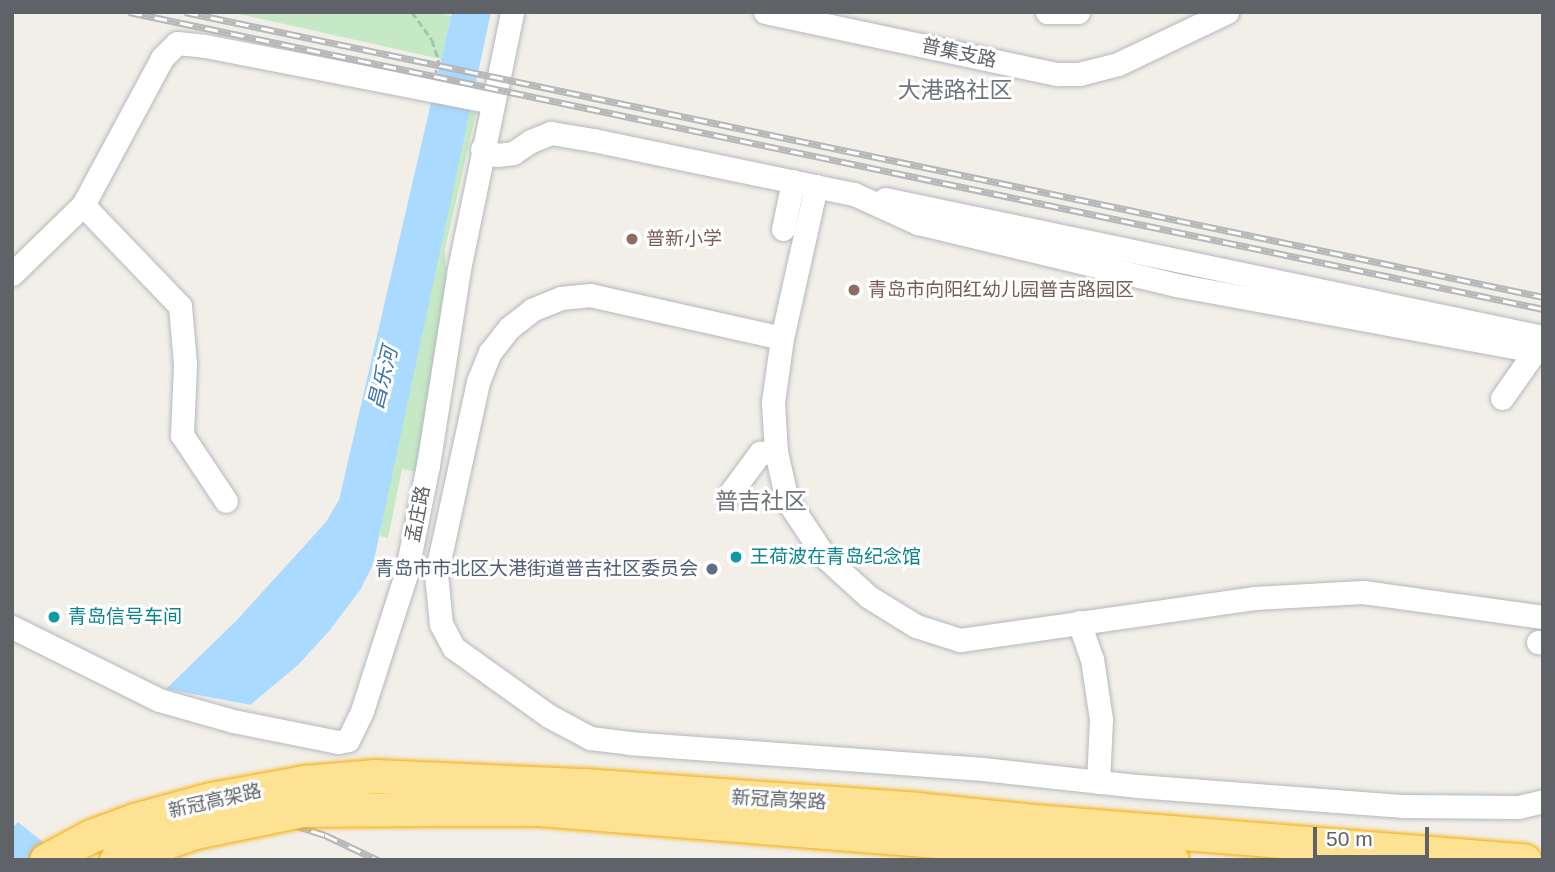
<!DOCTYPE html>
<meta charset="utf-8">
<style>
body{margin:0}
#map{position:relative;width:1555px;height:872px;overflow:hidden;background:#f1efe8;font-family:Helvetica,"Noto Sans SC",sans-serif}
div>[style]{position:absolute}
.green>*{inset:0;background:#c5e8c5}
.water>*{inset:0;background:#aadaff}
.pier>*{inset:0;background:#f1efe8}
.path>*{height:2.5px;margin-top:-1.25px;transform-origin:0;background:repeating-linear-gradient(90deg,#9cc7a9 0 7px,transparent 0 10.5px)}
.roads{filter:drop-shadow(0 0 2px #b5b8bc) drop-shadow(0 0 2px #b5b8bc)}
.minor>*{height:23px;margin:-11.5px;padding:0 11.5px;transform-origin:11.5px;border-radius:11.5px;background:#fff}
.rail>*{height:7px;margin-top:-3.5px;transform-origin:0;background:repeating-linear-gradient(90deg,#fff 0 13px,#b6b7b8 0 26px);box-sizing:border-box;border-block:2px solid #b6b7b8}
.bridges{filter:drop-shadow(0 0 2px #f9ab00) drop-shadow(0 0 2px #f9ab00)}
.highway-bridge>*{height:33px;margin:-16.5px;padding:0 16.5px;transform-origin:16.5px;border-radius:16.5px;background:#fde293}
.dots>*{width:19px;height:19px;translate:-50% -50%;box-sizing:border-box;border:4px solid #fff;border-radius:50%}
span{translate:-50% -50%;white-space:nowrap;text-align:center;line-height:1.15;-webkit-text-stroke:6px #fff;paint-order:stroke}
.street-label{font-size:19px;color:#5f6368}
.education-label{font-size:19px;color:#785e54}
.left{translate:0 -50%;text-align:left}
.culture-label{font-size:19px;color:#0d838f}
.service-label{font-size:19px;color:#4e5e75}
.right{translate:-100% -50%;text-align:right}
.water-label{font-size:21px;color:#4174aa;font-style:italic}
.quarter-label{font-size:23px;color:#70757a}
.frame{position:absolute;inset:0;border:14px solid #5f6368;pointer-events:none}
.scale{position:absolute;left:1313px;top:827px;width:116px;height:32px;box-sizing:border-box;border:4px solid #5f6368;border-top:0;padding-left:9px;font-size:21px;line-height:24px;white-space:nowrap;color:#5f6368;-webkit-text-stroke:5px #fff;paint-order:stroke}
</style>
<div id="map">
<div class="green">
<div style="clip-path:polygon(230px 12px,436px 12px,451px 16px,441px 59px)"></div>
<div style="clip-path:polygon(469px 111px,476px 113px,445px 249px,447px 284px,418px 472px,402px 469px,388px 538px,380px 536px,383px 516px)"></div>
</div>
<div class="water">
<div style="clip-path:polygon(452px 12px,491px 12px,373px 565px,360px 590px,330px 630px,298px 665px,250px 705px,166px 689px,237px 620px,326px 522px,339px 500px)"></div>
<div style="clip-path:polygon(18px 822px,65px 860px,12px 860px,12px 828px)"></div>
</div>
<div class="pier">
<div style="clip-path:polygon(166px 689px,250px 705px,248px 708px,163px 691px)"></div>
</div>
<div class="path">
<div style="left:412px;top:12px;width:34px;rotate:54deg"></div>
<div style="left:432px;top:40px;width:21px;rotate:71deg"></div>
<div style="left:439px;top:60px;width:13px;rotate:103deg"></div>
</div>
<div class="roads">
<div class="minor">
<div style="left:765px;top:12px;width:299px;rotate:12deg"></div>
<div style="left:1057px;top:74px;width:22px"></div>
<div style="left:1079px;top:74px;width:40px;rotate:-14.4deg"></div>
<div style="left:1118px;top:64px;width:121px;rotate:-25.5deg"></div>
<div style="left:1047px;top:12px;width:31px"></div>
<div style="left:482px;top:149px;width:16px;rotate:22deg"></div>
<div style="left:497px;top:155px;width:16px;rotate:-7deg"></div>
<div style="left:513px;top:153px;width:22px;rotate:-34deg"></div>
<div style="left:531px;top:141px;width:22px;rotate:-22deg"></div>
<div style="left:551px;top:133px;width:43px;rotate:9.5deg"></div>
<div style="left:593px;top:140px;width:267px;rotate:11.7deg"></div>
<div style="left:854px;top:194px;width:70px;rotate:24.4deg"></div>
<div style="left:918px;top:223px;width:265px;rotate:13.5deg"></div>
<div style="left:1176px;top:285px;width:365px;rotate:10.4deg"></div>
<div style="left:816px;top:186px;width:156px;rotate:102.6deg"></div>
<div style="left:782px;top:338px;width:65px;rotate:98deg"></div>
<div style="left:773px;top:402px;width:50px;rotate:86.6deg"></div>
<div style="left:776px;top:452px;width:49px;rotate:77.1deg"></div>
<div style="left:787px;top:500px;width:69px;rotate:56.3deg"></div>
<div style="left:825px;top:557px;width:59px;rotate:42.3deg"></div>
<div style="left:869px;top:597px;width:55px;rotate:31.7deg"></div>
<div style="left:916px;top:626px;width:46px;rotate:17.7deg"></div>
<div style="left:960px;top:640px;width:297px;rotate:-8.1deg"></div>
<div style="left:1254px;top:598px;width:109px;rotate:-3.2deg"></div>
<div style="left:1363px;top:592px;width:182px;rotate:7.9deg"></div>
<div style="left:885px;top:199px;width:672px;rotate:11.84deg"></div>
<div style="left:83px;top:205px;width:140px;rotate:46.2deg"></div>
<div style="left:180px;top:306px;width:58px;rotate:85.1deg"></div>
<div style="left:185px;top:364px;width:71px;rotate:92.4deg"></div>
<div style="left:182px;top:435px;width:79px;rotate:56.3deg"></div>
<div style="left:783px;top:229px;width:49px;rotate:-78.2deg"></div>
<div style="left:12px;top:274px;width:99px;rotate:-44.2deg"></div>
<div style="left:83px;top:205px;width:167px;rotate:-61.7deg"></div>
<div style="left:162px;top:58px;width:21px;rotate:-45deg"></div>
<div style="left:177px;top:43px;width:28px;rotate:6deg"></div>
<div style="left:205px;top:46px;width:292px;rotate:11deg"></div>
<div style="left:782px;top:338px;width:197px;rotate:-167.4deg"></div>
<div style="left:590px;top:295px;width:29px;rotate:174deg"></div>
<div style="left:561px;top:298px;width:31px;rotate:158deg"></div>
<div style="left:532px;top:310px;width:29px;rotate:142deg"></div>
<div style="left:509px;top:328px;width:31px;rotate:128deg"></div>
<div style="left:490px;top:352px;width:32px;rotate:112deg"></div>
<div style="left:478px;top:382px;width:197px;rotate:102.3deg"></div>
<div style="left:436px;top:574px;width:50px;rotate:84.3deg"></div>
<div style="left:441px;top:624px;width:27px;rotate:62deg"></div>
<div style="left:454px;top:648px;width:117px;rotate:35.6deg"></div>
<div style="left:549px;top:716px;width:47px;rotate:28.2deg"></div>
<div style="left:590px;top:738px;width:38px;rotate:7deg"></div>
<div style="left:628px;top:743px;width:356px;rotate:4.2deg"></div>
<div style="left:983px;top:769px;width:155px;rotate:6.3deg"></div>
<div style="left:1137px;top:786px;width:268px;rotate:4.3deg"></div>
<div style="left:1404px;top:806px;width:114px;rotate:0.5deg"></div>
<div style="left:1518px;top:807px;width:26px;rotate:-13deg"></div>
<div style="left:1502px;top:398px;width:57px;rotate:-54.9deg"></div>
<div style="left:1535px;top:351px;width:8px;rotate:14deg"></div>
<div style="left:731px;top:492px;width:49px;rotate:-53.4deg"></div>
<div style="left:760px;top:453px;width:16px;rotate:-4deg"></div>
<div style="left:1079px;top:622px;width:39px;rotate:71deg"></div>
<div style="left:1092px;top:659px;width:61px;rotate:81.5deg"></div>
<div style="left:1101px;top:719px;width:63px;rotate:92.7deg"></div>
<div style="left:12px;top:627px;width:164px;rotate:26.4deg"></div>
<div style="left:159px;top:700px;width:77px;rotate:15.8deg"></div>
<div style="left:233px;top:721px;width:107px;rotate:11.3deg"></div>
<div style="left:338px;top:742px;width:10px;rotate:-11deg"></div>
<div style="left:348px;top:740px;width:32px;rotate:-64deg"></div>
<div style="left:362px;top:711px;width:144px;rotate:-72.2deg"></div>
<div style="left:406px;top:574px;width:111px;rotate:-78.6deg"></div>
<div style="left:428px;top:465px;width:198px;rotate:-81deg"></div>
<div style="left:459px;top:269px;width:262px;rotate:-78.3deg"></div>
<div style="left:1538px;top:642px;width:5px;rotate:11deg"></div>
</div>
</div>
<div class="rail">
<div style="left:129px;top:12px;width:1445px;rotate:11.86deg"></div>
<div style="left:185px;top:12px;width:1388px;rotate:11.85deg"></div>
<div style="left:262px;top:815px;width:66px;rotate:17.6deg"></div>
<div style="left:325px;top:835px;width:59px;rotate:25.3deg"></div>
</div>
<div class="bridges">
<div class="highway-bridge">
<div style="left:46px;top:860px;width:51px;rotate:-28.1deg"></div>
<div style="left:91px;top:836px;width:46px;rotate:-20.4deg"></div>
<div style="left:134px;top:820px;width:80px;rotate:-15.3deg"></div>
<div style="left:211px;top:799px;width:96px;rotate:-10.3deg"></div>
<div style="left:305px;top:782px;width:70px;rotate:-4.9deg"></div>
<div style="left:375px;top:776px;width:209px;rotate:2.5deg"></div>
<div style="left:584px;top:785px;width:333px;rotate:4.1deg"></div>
<div style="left:916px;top:809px;width:119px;rotate:5.8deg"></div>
<div style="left:1034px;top:821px;width:492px;rotate:4.6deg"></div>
<div style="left:116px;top:860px;width:84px;rotate:-19.5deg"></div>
<div style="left:195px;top:832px;width:109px;rotate:-11.6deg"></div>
<div style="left:302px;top:810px;width:134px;rotate:-0.4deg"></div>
<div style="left:436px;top:809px;width:102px"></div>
<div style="left:538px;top:809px;width:636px;rotate:4.6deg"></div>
</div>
</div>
<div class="dots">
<div style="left:632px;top:239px;background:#8d6e63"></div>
<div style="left:854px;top:290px;background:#8d6e63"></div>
<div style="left:736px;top:557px;background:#0f9aa8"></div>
<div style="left:712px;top:569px;background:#5c6f8a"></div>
<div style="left:54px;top:617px;background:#0f9aa8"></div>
</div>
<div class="street-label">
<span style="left:959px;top:53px;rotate:12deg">普集支路</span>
<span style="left:418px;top:514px;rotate:-79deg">孟庄路</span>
<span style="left:779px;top:800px;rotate:3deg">新冠高架路</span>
<span style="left:215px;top:801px;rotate:-13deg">新冠高架路</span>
</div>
<div class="education-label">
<span class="left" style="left:646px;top:239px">普新小学</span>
<span class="left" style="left:868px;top:290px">青岛市向阳红幼儿园普吉路园区</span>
</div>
<div class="culture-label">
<span class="left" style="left:750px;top:557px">王荷波在青岛纪念馆</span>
<span class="left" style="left:68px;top:617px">青岛信号车间</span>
</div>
<div class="service-label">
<span class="right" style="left:698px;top:569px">青岛市市北区大港街道普吉社区委员会</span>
</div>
<div class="water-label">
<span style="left:383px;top:378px;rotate:-76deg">昌乐河</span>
</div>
<div class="quarter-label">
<span style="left:955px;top:90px">大港路社区</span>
<span style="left:761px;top:501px">普吉社区</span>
</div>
<div class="frame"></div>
<div class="scale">50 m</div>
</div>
